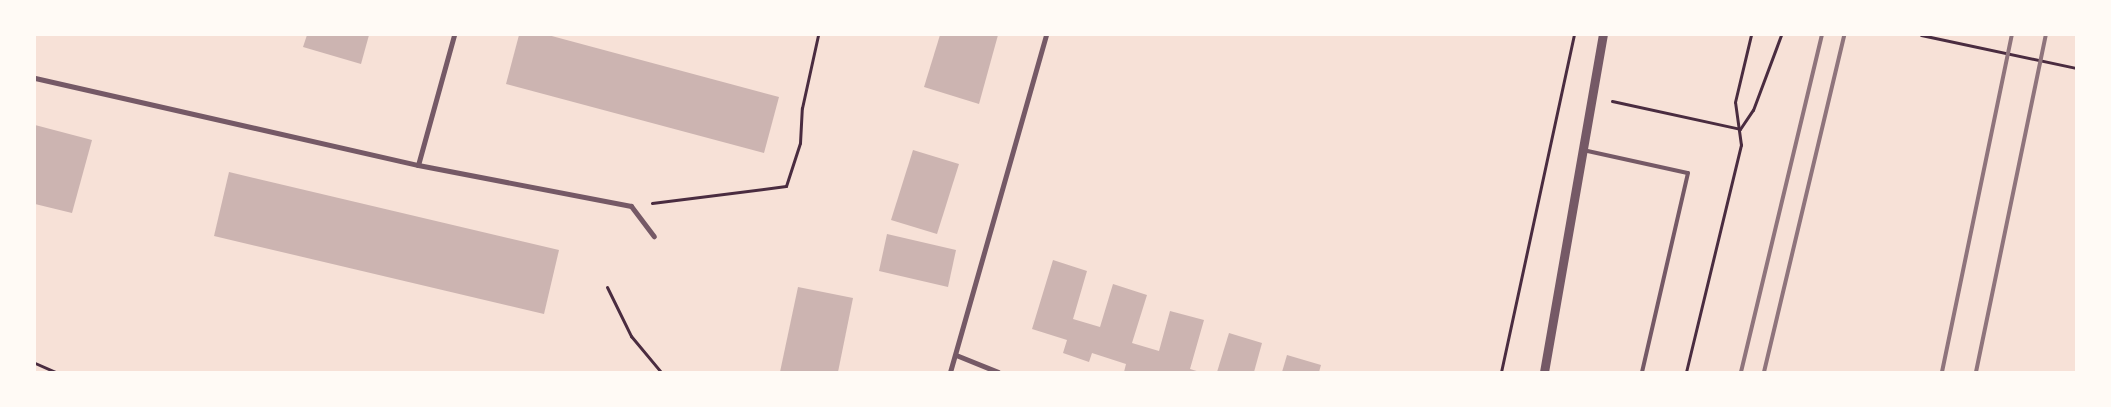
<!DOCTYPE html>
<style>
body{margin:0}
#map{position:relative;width:2111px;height:407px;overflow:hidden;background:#f7e1d7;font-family:Mulish,sans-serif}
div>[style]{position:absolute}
.building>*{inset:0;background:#ccb4b1}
.path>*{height:3px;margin:-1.5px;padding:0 1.5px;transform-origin:1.5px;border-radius:1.5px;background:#4a2c40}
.service>*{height:4px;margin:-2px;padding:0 2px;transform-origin:2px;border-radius:2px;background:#755966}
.minor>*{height:5px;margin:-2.5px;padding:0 2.5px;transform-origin:2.5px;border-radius:2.5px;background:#755966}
.tertiary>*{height:9px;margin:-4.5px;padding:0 4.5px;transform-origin:4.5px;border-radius:4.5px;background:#755966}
.rail>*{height:4px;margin:-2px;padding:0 2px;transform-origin:2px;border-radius:2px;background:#8f747c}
span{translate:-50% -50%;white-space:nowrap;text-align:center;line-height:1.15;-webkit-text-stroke:5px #fffaf5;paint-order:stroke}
.frame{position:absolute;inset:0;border:36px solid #fffaf5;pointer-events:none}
</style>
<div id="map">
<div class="building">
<div style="clip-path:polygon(307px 35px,369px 35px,361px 64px,303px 47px)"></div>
<div style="clip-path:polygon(519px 35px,548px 35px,779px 97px,764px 153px,506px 84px)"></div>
<div style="clip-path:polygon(940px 35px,998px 35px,979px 104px,924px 87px)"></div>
<div style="clip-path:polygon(35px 125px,92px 140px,72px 213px,35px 204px)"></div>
<div style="clip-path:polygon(913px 150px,959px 164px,937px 234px,891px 220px)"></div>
<div style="clip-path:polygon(229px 172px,559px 250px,544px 314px,214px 236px)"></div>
<div style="clip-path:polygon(887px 234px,956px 250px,948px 287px,879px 271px)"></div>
<div style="clip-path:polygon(1053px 260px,1087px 271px,1073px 319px,1100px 327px,1113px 284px,1147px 295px,1132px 343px,1159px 351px,1170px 311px,1204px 320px,1190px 369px,1200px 372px,1124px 372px,1126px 364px,1092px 353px,1089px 362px,1063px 353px,1067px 340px,1032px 329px)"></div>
<div style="clip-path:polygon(798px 287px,853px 298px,838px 372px,780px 372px)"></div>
<div style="clip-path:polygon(1229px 333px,1262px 343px,1254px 372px,1217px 372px)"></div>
<div style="clip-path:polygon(1287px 355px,1321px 365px,1319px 372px,1282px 372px)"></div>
</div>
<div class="path">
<div style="left:1921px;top:35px;width:158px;rotate:12deg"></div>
<div style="left:1612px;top:101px;width:131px;rotate:12.3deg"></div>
<div style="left:1740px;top:129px;width:23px;rotate:-56deg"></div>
<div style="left:1753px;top:110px;width:80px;rotate:-69.5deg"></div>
<div style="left:652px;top:203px;width:135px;rotate:-7.2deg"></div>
<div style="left:786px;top:186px;width:45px;rotate:-72deg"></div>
<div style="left:800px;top:143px;width:35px;rotate:-87deg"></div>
<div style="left:802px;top:108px;width:75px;rotate:-77.6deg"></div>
<div style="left:607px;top:287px;width:55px;rotate:63.9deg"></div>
<div style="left:631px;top:336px;width:47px;rotate:50.2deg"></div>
<div style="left:35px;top:363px;width:22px;rotate:24deg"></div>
<div style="left:1501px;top:372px;width:345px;rotate:-77.8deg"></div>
<div style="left:1686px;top:372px;width:234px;rotate:-76.4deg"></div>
<div style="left:1741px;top:145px;width:43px;rotate:-97.9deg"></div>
<div style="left:1735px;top:102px;width:69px;rotate:-76.6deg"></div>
</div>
<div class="service">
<div style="left:1583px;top:150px;width:107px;rotate:12.4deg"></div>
<div style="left:1688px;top:173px;width:204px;rotate:103deg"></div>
</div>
<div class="minor">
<div style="left:35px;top:78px;width:393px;rotate:12.8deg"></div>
<div style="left:418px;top:165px;width:217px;rotate:10.9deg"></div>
<div style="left:631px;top:206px;width:38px;rotate:53deg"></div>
<div style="left:418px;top:165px;width:135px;rotate:-74.5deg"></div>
<div style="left:956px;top:355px;width:45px;rotate:22deg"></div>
<div style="left:950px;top:372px;width:350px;rotate:-74.1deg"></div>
</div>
<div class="tertiary">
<div style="left:1544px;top:372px;width:342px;rotate:-80.1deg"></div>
</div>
<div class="rail">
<div style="left:1741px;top:372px;width:347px;rotate:-76.5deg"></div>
<div style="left:1764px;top:372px;width:346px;rotate:-76.6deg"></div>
<div style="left:1942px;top:372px;width:344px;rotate:-78.3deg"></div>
<div style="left:1976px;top:372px;width:344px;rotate:-78.3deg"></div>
</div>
<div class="frame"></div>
</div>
